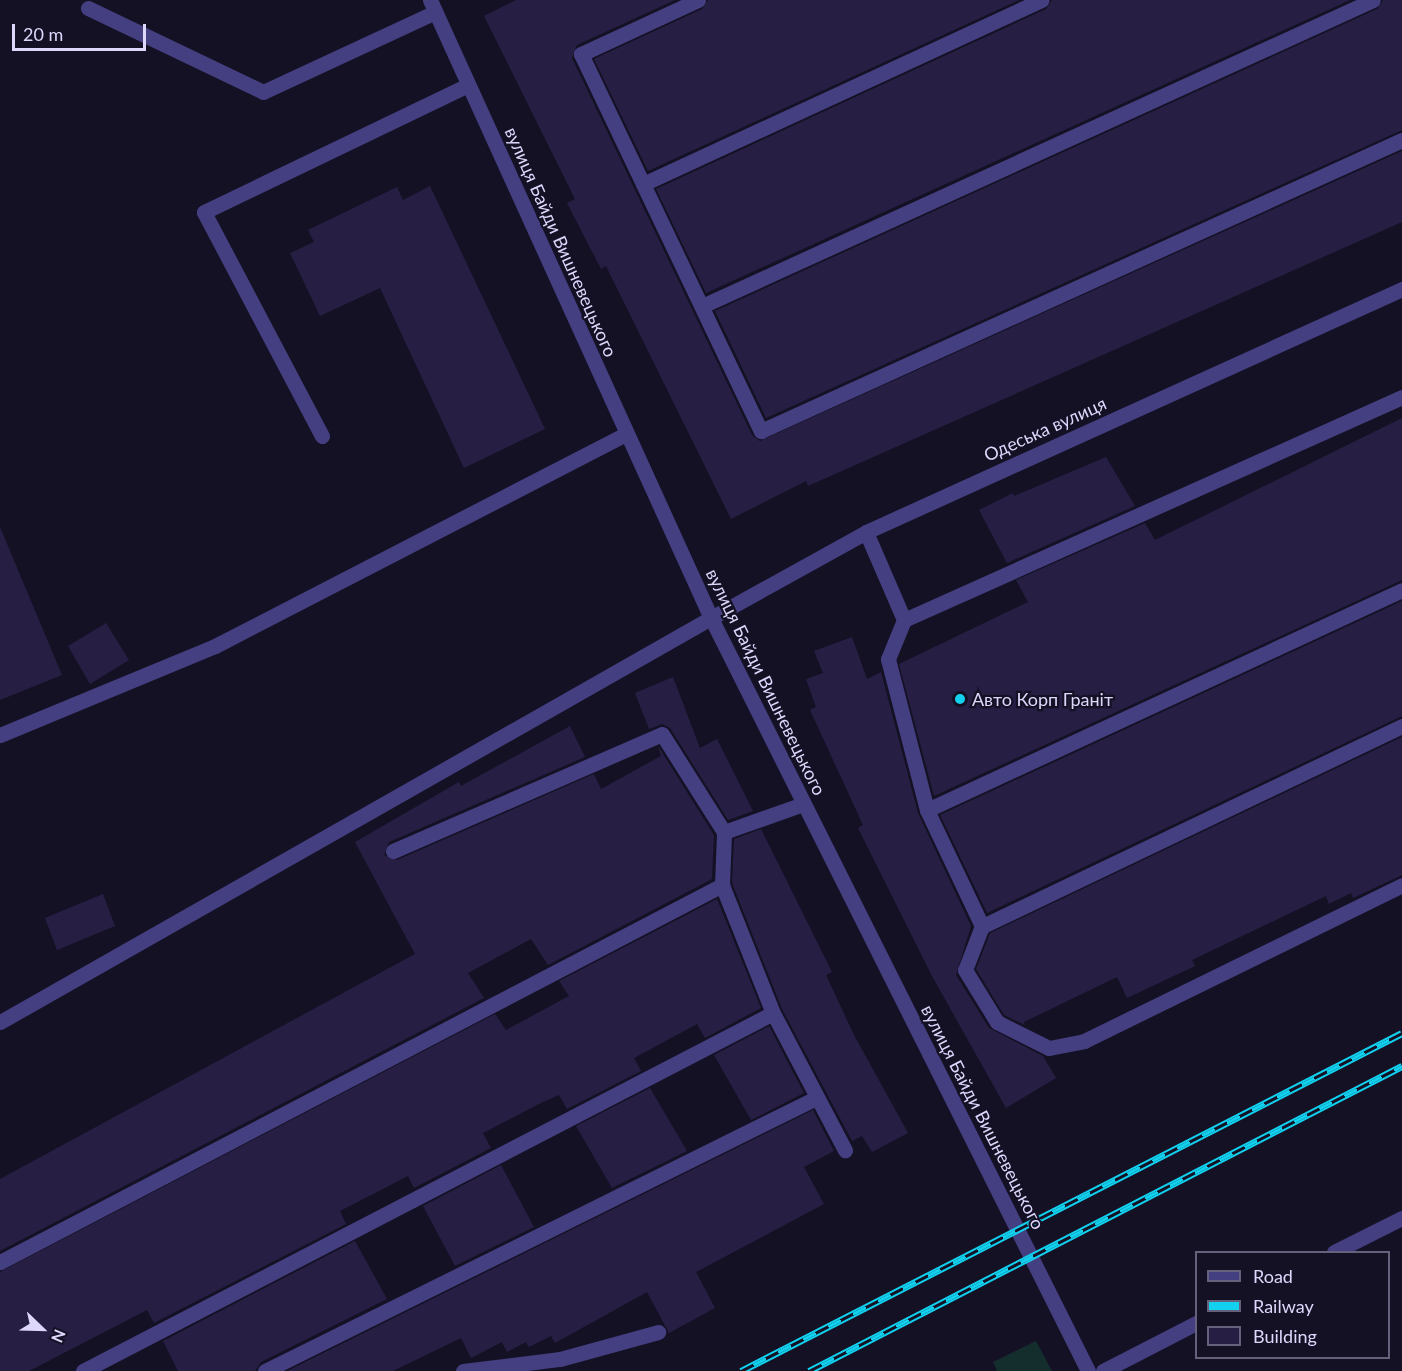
<!DOCTYPE html>
<meta charset="utf-8">
<style>
body{margin:0}
#map{position:relative;width:1402px;height:1371px;overflow:hidden;background:#151125;font-family:Lato,sans-serif}
div>[style]{position:absolute}
.green>*{inset:0;background:#142e2e}
.building>*{inset:0;background:#271e44}
.service>*{height:15px;margin:-7.5px;padding:0 7.5px;transform-origin:7.5px;border-radius:7.5px;background:#443f80}
.minor>*{height:15px;margin:-7.5px;padding:0 7.5px;transform-origin:7.5px;border-radius:7.5px;background:#443f80}
.tertiary>*{height:15px;margin:-7.5px;padding:0 7.5px;transform-origin:7.5px;border-radius:7.5px;background:#443f80}
.rail>*{height:7px;margin-top:-3.5px;transform-origin:0;background:repeating-linear-gradient(90deg,#151125 0 14px,#11d1ef 0 28px);box-sizing:border-box;border-block:2px solid #11d1ef}
.dots>*{width:16px;height:16px;translate:-50% -50%;box-sizing:border-box;border:3px solid #151125;border-radius:50%}
span{translate:-50% -50%;white-space:nowrap;text-align:center;line-height:1.15;-webkit-text-stroke:4.5px #151125;paint-order:stroke}
.street-label{font-size:18px;color:#ddd7fc}
.poi-label{font-size:18px;color:#ddd7fc}
.left{translate:0 -50%;text-align:left}
.legend{position:absolute;left:1195px;top:1251px;width:195px;height:108px;box-sizing:border-box;background:#151125;border:2px solid #65607b;margin:0;padding:8px 10px;list-style:none;font-size:18px;color:#ddd7fc}
.legend li{display:flex;align-items:center;gap:12px;height:30px}
.legend b{width:30px;border:2px solid #65607b}
.north{position:absolute;left:12px;top:1299px;width:60px;height:60px;-webkit-text-stroke:4px #151125;paint-order:stroke;rotate:113deg;font-size:16px;font-weight:700;line-height:24px;text-align:center;color:#ddd7fc}
.north::after{content:'';display:block;margin:auto;width:21px;height:27px;background:#ddd7fc;clip-path:polygon(50% 0,100% 100%,50% 72%,0 100%)}
.scale{position:absolute;left:12px;top:24px;width:134px;height:27px;box-sizing:border-box;border:3px solid #ddd7fc;border-top:0;padding-left:8px;font-size:18px;line-height:21px;white-space:nowrap;color:#ddd7fc;-webkit-text-stroke:4px #151125;paint-order:stroke}
</style>
<div id="map">
<div class="green">
<div style="clip-path:polygon(1036px 1341px,1052px 1371px,997px 1371px,993px 1362px)"></div>
</div>
<div class="building">
<div style="clip-path:polygon(516px 0,675px 0,577px 45px,572px 58px,752px 435px,760px 441px,1402px 151px,1402px 222px,808px 486px,806px 481px,731px 519px,606px 266px,601px 269px,567px 203px,575px 199px,484px 16px)"></div>
<div style="clip-path:polygon(708px 0,1019px 0,648px 171px,594px 59px,702px 9px)"></div>
<div style="clip-path:polygon(1052px 0,1350px 0,706px 293px,656px 189px,1046px 9px)"></div>
<div style="clip-path:polygon(1383px 0,1402px 0,1402px 130px,766px 418px,715px 311px,1377px 9px)"></div>
<div style="clip-path:polygon(430px 186px,545px 429px,464px 468px,380px 288px,320px 316px,290px 253px,314px 242px,308px 230px,397px 187px,403px 200px)"></div>
<div style="clip-path:polygon(1402px 418px,1402px 580px,934px 796px,899px 664px,1028px 602px,1016px 580px,1145px 523px,1155px 540px)"></div>
<div style="clip-path:polygon(1106px 457px,1135px 506px,1007px 563px,979px 510px,1013px 493px,1014px 496px)"></div>
<div style="clip-path:polygon(0 527px,62px 675px,0 700px)"></div>
<div style="clip-path:polygon(1402px 601px,1402px 716px,987px 913px,940px 815px)"></div>
<div style="clip-path:polygon(106px 623px,129px 660px,90px 684px,68px 646px)"></div>
<div style="clip-path:polygon(852px 637px,867px 679px,881px 672px,918px 813px,971px 926px,956px 975px,989px 1028px,1043px 1056px,1056px 1078px,1006px 1108px,932px 976px,858px 828px,863px 825px,810px 710px,816px 707px,806px 679px,823px 673px,814px 651px)"></div>
<div style="clip-path:polygon(673px 677px,700px 748px,717px 739px,753px 811px,728px 820px,670px 728px,662px 724px,649px 729px,635px 693px)"></div>
<div style="clip-path:polygon(570px 726px,585px 757px,389px 842px,384px 855px,397px 860px,594px 774px,601px 789px,661px 756px,658px 746px,714px 835px,712px 879px,548px 965px,531px 939px,468px 973px,484px 998px,0 1251px,0 1179px,415px 954px,355px 842px,459px 782px,461px 786px)"></div>
<div style="clip-path:polygon(1402px 737px,1402px 875px,1353px 898px,1351px 893px,1329px 904px,1326px 896px,1192px 960px,1195px 966px,1127px 998px,1117px 977px,1024px 1022px,1025px 1025px,1004px 1015px,976px 969px,990px 933px)"></div>
<div style="clip-path:polygon(761px 829px,832px 972px,826px 975px,854px 1035px,908px 1133px,872px 1152px,862px 1136px,852px 1141px,782px 1009px,732px 883px,734px 839px)"></div>
<div style="clip-path:polygon(103px 894px,115px 926px,57px 950px,45px 918px)"></div>
<div style="clip-path:polygon(717px 899px,761px 1008px,705px 1038px,697px 1024px,634px 1058px,641px 1071px,567px 1109px,559px 1095px,543px 1102px,483px 1133px,491px 1148px,414px 1188px,408px 1176px,340px 1211px,346px 1224px,154px 1323px,147px 1310px,29px 1371px,0 1371px,0 1272px,495px 1014px,506px 1030px,569px 996px,559px 981px)"></div>
<div style="clip-path:polygon(769px 1026px,804px 1093px,751px 1120px,714px 1055px)"></div>
<div style="clip-path:polygon(650px 1088px,687px 1151px,612px 1188px,576px 1126px)"></div>
<div style="clip-path:polygon(813px 1110px,834px 1151px,804px 1167px,824px 1204px,696px 1272px,715px 1308px,669px 1333px,647px 1292px,555px 1343px,551px 1336px,529px 1347px,526px 1342px,507px 1352px,502px 1342px,471px 1358px,461px 1338px,393px 1371px,287px 1371px)"></div>
<div style="clip-path:polygon(501px 1165px,534px 1227px,455px 1266px,423px 1206px)"></div>
<div style="clip-path:polygon(355px 1241px,387px 1299px,261px 1362px,255px 1371px,178px 1371px,163px 1341px)"></div>
</div>
<div class="service">
<div style="left:698px;top:0;width:129px;rotate:155.2deg"></div>
<div style="left:581px;top:54px;width:418px;rotate:64.5deg"></div>
<div style="left:761px;top:431px;width:704px;rotate:-24.42deg"></div>
<div style="left:88px;top:8px;width:194px;rotate:25.6deg"></div>
<div style="left:263px;top:92px;width:190px;rotate:-24.9deg"></div>
<div style="left:643px;top:184px;width:439px;rotate:-24.8deg"></div>
<div style="left:702px;top:306px;width:737px;rotate:-24.51deg"></div>
<div style="left:322px;top:436px;width:253px;rotate:-117.8deg"></div>
<div style="left:204px;top:212px;width:293px;rotate:-25.7deg"></div>
<div style="left:866px;top:532px;width:96px;rotate:66.6deg"></div>
<div style="left:1402px;top:726px;width:465px;rotate:154.5deg"></div>
<div style="left:982px;top:926px;width:47px;rotate:111.1deg"></div>
<div style="left:965px;top:970px;width:61px;rotate:58.4deg"></div>
<div style="left:997px;top:1022px;width:58px;rotate:26.6deg"></div>
<div style="left:1049px;top:1048px;width:36px;rotate:-11deg"></div>
<div style="left:1084px;top:1041px;width:354px;rotate:-26.1deg"></div>
<div style="left:0;top:735px;width:233px;rotate:-22.5deg"></div>
<div style="left:215px;top:646px;width:462px;rotate:-27.3deg"></div>
<div style="left:927px;top:810px;width:523px;rotate:-24.85deg"></div>
<div style="left:393px;top:851px;width:293px;rotate:-23.5deg"></div>
<div style="left:662px;top:734px;width:116px;rotate:57.7deg"></div>
<div style="left:724px;top:832px;width:84px;rotate:-19.5deg"></div>
<div style="left:722px;top:885px;width:138px;rotate:68.3deg"></div>
<div style="left:773px;top:1013px;width:155px;rotate:62.3deg"></div>
<div style="left:982px;top:926px;width:128px;rotate:-115.4deg"></div>
<div style="left:927px;top:810px;width:156px;rotate:-104.5deg"></div>
<div style="left:888px;top:659px;width:42px;rotate:-67.7deg"></div>
<div style="left:904px;top:620px;width:546px;rotate:-24.12deg"></div>
<div style="left:0;top:1022px;width:818px;rotate:-29.61deg"></div>
<div style="left:1334px;top:1252px;width:76px;rotate:-26.6deg"></div>
<div style="left:0;top:1262px;width:815px;rotate:-27.57deg"></div>
<div style="left:722px;top:885px;width:53px;rotate:-87.8deg"></div>
<div style="left:83px;top:1371px;width:777px;rotate:-27.42deg"></div>
<div style="left:265px;top:1371px;width:615px;rotate:-26.36deg"></div>
<div style="left:463px;top:1371px;width:98px;rotate:-7.1deg"></div>
<div style="left:560px;top:1359px;width:102px;rotate:-15.4deg"></div>
<div style="left:1103px;top:1371px;width:105px;rotate:-27.3deg"></div>
</div>
<div class="minor">
<div style="left:711px;top:618px;width:177px;rotate:-29deg"></div>
<div style="left:866px;top:532px;width:589px;rotate:-24.39deg"></div>
</div>
<div class="tertiary">
<div style="left:430px;top:0;width:679px;rotate:65.55deg"></div>
<div style="left:711px;top:618px;width:842px;rotate:63.4deg"></div>
</div>
<div class="rail">
<div style="left:741px;top:1371px;width:742px;rotate:-27.08deg"></div>
<div style="left:809px;top:1371px;width:667px;rotate:-27.22deg"></div>
</div>
<div class="dots">
<div style="left:960px;top:699px;background:#11d1ef"></div>
</div>
<div class="street-label">
<span style="left:561px;top:242px;rotate:66deg">вулиця Байди Вишневецького</span>
<span style="left:1045px;top:429px;rotate:-24deg">Одеська вулиця</span>
<span style="left:766px;top:682px;rotate:64deg">вулиця Байди Вишневецького</span>
<span style="left:983px;top:1117px;rotate:63deg">вулиця Байди Вишневецького</span>
</div>
<div class="poi-label">
<span class="left" style="left:972px;top:699px">Авто Корп Граніт</span>
</div>
<ul class="legend">
<li><b style="height:8px;background:#443f80"></b>Road</li>
<li><b style="height:8px;background:#11d1ef"></b>Railway</li>
<li><b style="height:16px;background:#271e44"></b>Building</li>
</ul>
<div class="north">N</div>
<div class="scale">20 m</div>
</div>
